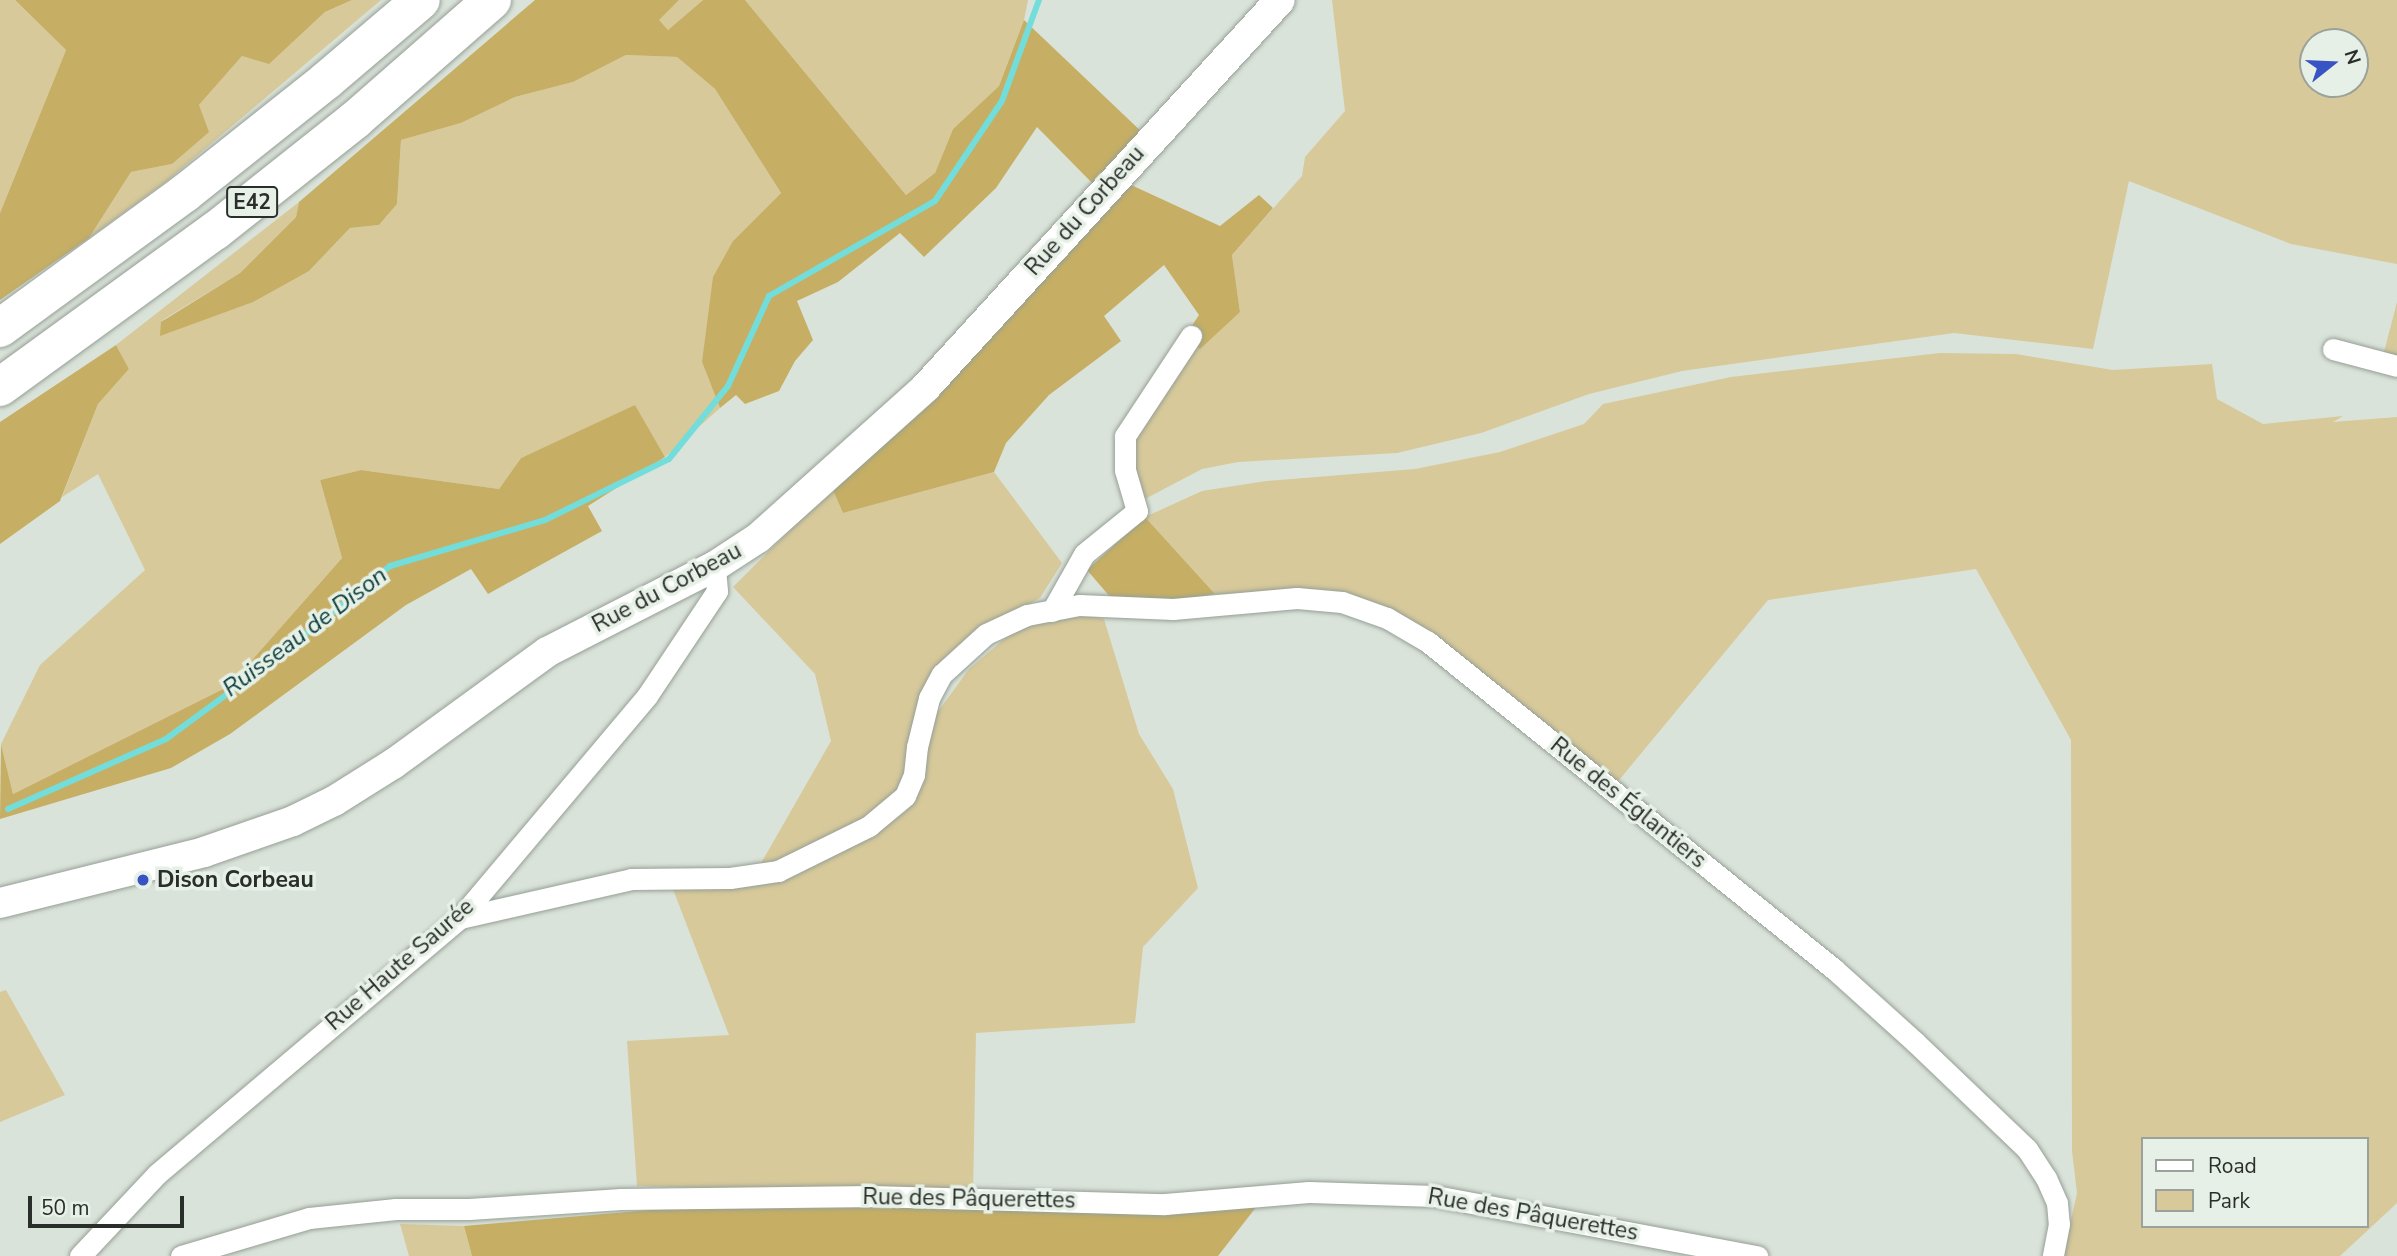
<!DOCTYPE html>
<meta charset="utf-8">
<style>
body{margin:0}
#map{position:relative;width:2397px;height:1256px;overflow:hidden;background:#dae3d9;font-family:"Nunito Sans",sans-serif}
div>[style]{position:absolute}
.green>*{inset:0;background:#d7c99a}
.forest>*{inset:0;background:#c6af64}
.stream>*{height:6px;margin:-3px;padding:0 3px;transform-origin:3px;border-radius:3px;background:#72ddda}
.roads{filter:drop-shadow(0 0 2px #969f96) drop-shadow(0 0 2px #969f96)}
.street>*{height:21px;margin:-10.5px;padding:0 10.5px;transform-origin:10.5px;border-radius:10.5px;background:#fff}
.secondary>*{height:30px;margin:-15px;padding:0 15px;transform-origin:15px;border-radius:15px;background:#fff}
.highway>*{height:38px;margin:-19px;padding:0 19px;transform-origin:19px;border-radius:19px;background:#fff}
.dots>*{width:19px;height:19px;translate:-50% -50%;box-sizing:border-box;border:4px solid #e7f0e6;border-radius:50%}
span{translate:-50% -50%;white-space:nowrap;text-align:center;line-height:1.15;-webkit-text-stroke:7px #e7f0e6;paint-order:stroke}
.shield-label span{padding:2px 5px;background:#e7f0e6;border:2px solid;border-radius:5px;-webkit-text-stroke-width:0}
.shield-label{font-size:21px;color:#2a2e2a;font-weight:700}
.street-label{font-size:23px;color:#2a2e2a}
.poi-label{font-size:23px;color:#2a2e2a;font-weight:700}
.left{translate:0 -50%;text-align:left}
.water-label{font-size:24px;color:#093d3c;font-style:italic}
.legend{position:absolute;left:2141px;top:1137px;width:228px;height:91px;box-sizing:border-box;background:#e7f0e6;border:2px solid #9ba29b;margin:0;padding:9px 12px;list-style:none;font-size:21px;color:#2a2e2a}
.legend li{display:flex;align-items:center;gap:14px;height:35px}
.legend b{width:35px;border:2px solid #9ba29b}
.north{position:absolute;left:2299px;top:28px;width:70px;height:70px;box-sizing:border-box;background:#e7f0e6;border:2px solid #9ba29b;border-radius:50%;rotate:72deg;font-size:19px;font-weight:700;line-height:28px;text-align:center;color:#2a2e2a}
.north::after{content:'';display:block;margin:auto;width:24px;height:32px;background:#3753c4;clip-path:polygon(50% 0,100% 100%,50% 72%,0 100%)}
.scale{position:absolute;left:28px;top:1196px;width:156px;height:32px;box-sizing:border-box;border:4px solid #2a2e2a;border-top:0;padding-left:9px;font-size:21px;line-height:24px;white-space:nowrap;color:#2a2e2a;-webkit-text-stroke:5px #e7f0e6;paint-order:stroke}
</style>
<div id="map">
<div class="green">
<div style="clip-path:polygon(0 0,15px 0,66px 50px,0 213px)"></div>
<div style="clip-path:polygon(352px 0,381px 0,167px 181px,89px 238px,131px 172px,172px 164px,199px 105px,242px 56px,269px 63px,325px 12px)"></div>
<div style="clip-path:polygon(679px 0,703px 0,668px 30px,658px 20px)"></div>
<div style="clip-path:polygon(745px 0,1028px 0,1024px 20px,999px 86px,953px 129px,935px 173px,906px 195px)"></div>
<div style="clip-path:polygon(evenodd,1332px 0,2397px 0,2397px 264px,2291px 244px,2129px 181px,2093px 349px,1954px 333px,1682px 371px,1589px 394px,1481px 433px,1397px 453px,1238px 462px,1202px 469px,1143px 500px,1129px 455px,1145px 409px,1196px 345px,1240px 312px,1232px 255px,1302px 176px,1305px 157px,1345px 111px,1332px 0,2313px 42px,2355px 42px,2355px 84px,2313px 84px,2313px 42px)"></div>
<div style="clip-path:polygon(626px 55px,677px 57px,715px 89px,781px 193px,733px 241px,702px 362px,720px 408px,665px 457px,635px 406px,521px 458px,499px 489px,361px 470px,320px 480px,342px 558px,229px 686px,13px 794px,1px 744px,40px 665px,145px 570px,98px 474px,62px 497px,98px 404px,129px 369px,116px 345px,299px 202px,296px 217px,240px 273px,161px 321px,309px 271px,350px 228px,379px 225px,397px 204px,401px 140px,461px 123px,515px 97px,573px 82px)"></div>
<div style="clip-path:polygon(2397px 302px,2397px 359px,2384px 352px)"></div>
<div style="clip-path:polygon(evenodd,1940px 353px,2016px 354px,2113px 370px,2212px 364px,2217px 399px,2263px 424px,2343px 416px,2333px 422px,2397px 417px,2397px 1203px,2340px 1256px,2063px 1256px,2077px 1193px,2072px 1151px,2071px 740px,1976px 569px,1768px 600px,1615px 785px,1523px 705px,1425px 629px,1343px 592px,1215px 594px,1145px 517px,1202px 491px,1266px 481px,1415px 469px,1500px 452px,1584px 424px,1603px 404px,1731px 377px,1940px 353px,2143px 1139px,2367px 1139px,2367px 1226px,2143px 1226px,2143px 1139px)"></div>
<div style="clip-path:polygon(994px 472px,1062px 563px,1040px 598px,997px 622px,958px 651px,905px 786px,874px 818px,756px 872px,831px 741px,815px 674px,733px 587px,832px 488px,843px 513px)"></div>
<div style="clip-path:polygon(1076px 613px,1104px 619px,1139px 734px,1173px 789px,1198px 888px,1143px 947px,1135px 1023px,976px 1033px,973px 1195px,637px 1186px,627px 1041px,729px 1035px,671px 884px,764px 885px,847px 847px,905px 812px,920px 775px,937px 713px,969px 669px,1016px 629px)"></div>
<div style="clip-path:polygon(6px 990px,65px 1095px,0 1122px,0 992px)"></div>
<div style="clip-path:polygon(400px 1224px,464px 1226px,472px 1256px,409px 1256px)"></div>
</div>
<div class="forest">
<div style="clip-path:polygon(15px 0,352px 0,325px 12px,269px 64px,242px 56px,199px 105px,209px 132px,172px 164px,131px 172px,89px 238px,0 300px,0 213px,66px 50px)"></div>
<div style="clip-path:polygon(535px 0,679px 0,659px 20px,668px 30px,703px 0,745px 0,906px 195px,935px 173px,953px 129px,999px 86px,1024px 20px,1145px 135px,1097px 188px,1037px 127px,996px 188px,924px 257px,900px 233px,838px 282px,797px 301px,813px 340px,795px 361px,779px 391px,745px 404px,736px 395px,720px 408px,702px 362px,713px 277px,733px 241px,781px 193px,715px 89px,677px 57px,626px 55px,573px 82px,515px 97px,461px 123px,401px 140px,397px 204px,379px 225px,350px 228px,309px 271px,253px 302px,160px 336px,161px 322px,240px 273px,296px 217px,299px 202px)"></div>
<div style="clip-path:polygon(1129px 184px,1220px 226px,1259px 195px,1273px 208px,1232px 255px,1240px 312px,1200px 349px,1185px 336px,1199px 315px,1164px 265px,1104px 316px,1121px 341px,1049px 395px,1006px 443px,994px 472px,843px 513px,832px 488px,994px 335px)"></div>
<div style="clip-path:polygon(116px 345px,129px 369px,98px 404px,60px 501px,0 544px,0 422px)"></div>
<div style="clip-path:polygon(635px 405px,665px 457px,588px 506px,602px 531px,488px 594px,471px 569px,406px 605px,230px 734px,171px 768px,0 819px,1px 744px,13px 794px,229px 686px,342px 558px,320px 480px,361px 470px,499px 489px,521px 458px)"></div>
<div style="clip-path:polygon(1145px 517px,1215px 594px,1155px 604px,1111px 598px,1087px 570px)"></div>
<div style="clip-path:polygon(1257px 1206px,1218px 1256px,472px 1256px,464px 1226px,662px 1209px)"></div>
</div>
<div class="stream">
<div style="left:8px;top:809px;width:173px;rotate:-23.9deg"></div>
<div style="left:166px;top:739px;width:132px;rotate:-36.3deg"></div>
<div style="left:272px;top:661px;width:151px;rotate:-38.8deg"></div>
<div style="left:390px;top:566px;width:162px;rotate:-16.5deg"></div>
<div style="left:545px;top:520px;width:138px;rotate:-26.2deg"></div>
<div style="left:669px;top:459px;width:94px;rotate:-51.1deg"></div>
<div style="left:728px;top:386px;width:99px;rotate:-65.5deg"></div>
<div style="left:769px;top:296px;width:191px;rotate:-29.8deg"></div>
<div style="left:935px;top:201px;width:120px;rotate:-56.2deg"></div>
<div style="left:1002px;top:101px;width:108px;rotate:-69.9deg"></div>
</div>
<div class="roads">
<div class="street">
<div style="left:2333px;top:349px;width:66px;rotate:14.9deg"></div>
<div style="left:1052px;top:611px;width:65px;rotate:-60.7deg"></div>
<div style="left:1084px;top:554px;width:68px;rotate:-39.1deg"></div>
<div style="left:1137px;top:511px;width:43px;rotate:-106.3deg"></div>
<div style="left:1125px;top:470px;width:34px;rotate:-90deg"></div>
<div style="left:1125px;top:436px;width:120px;rotate:-56.6deg"></div>
<div style="left:460px;top:918px;width:175px;rotate:-12.8deg"></div>
<div style="left:631px;top:879px;width:99px;rotate:-0.6deg"></div>
<div style="left:730px;top:878px;width:49px;rotate:-8.3deg"></div>
<div style="left:778px;top:871px;width:102px;rotate:-26.3deg"></div>
<div style="left:869px;top:826px;width:47px;rotate:-39.8deg"></div>
<div style="left:905px;top:796px;width:23px;rotate:-67deg"></div>
<div style="left:914px;top:775px;width:28px;rotate:-84deg"></div>
<div style="left:917px;top:747px;width:50px;rotate:-76.2deg"></div>
<div style="left:929px;top:698px;width:27px;rotate:-62deg"></div>
<div style="left:942px;top:674px;width:59px;rotate:-42.3deg"></div>
<div style="left:986px;top:634px;width:45px;rotate:-24.9deg"></div>
<div style="left:1027px;top:615px;width:53px;rotate:-10.9deg"></div>
<div style="left:1079px;top:605px;width:94px;rotate:2.4deg"></div>
<div style="left:1173px;top:609px;width:124px;rotate:-5.1deg"></div>
<div style="left:1297px;top:598px;width:45px;rotate:5.1deg"></div>
<div style="left:1342px;top:602px;width:48px;rotate:19.6deg"></div>
<div style="left:1387px;top:618px;width:48px;rotate:30.3deg"></div>
<div style="left:1428px;top:642px;width:521px;rotate:38.85deg"></div>
<div style="left:1834px;top:969px;width:109px;rotate:42deg"></div>
<div style="left:1915px;top:1042px;width:155px;rotate:43.7deg"></div>
<div style="left:2027px;top:1149px;width:35px;rotate:57deg"></div>
<div style="left:2046px;top:1178px;width:27px;rotate:66deg"></div>
<div style="left:2057px;top:1203px;width:21px;rotate:85deg"></div>
<div style="left:2059px;top:1224px;width:33px;rotate:101deg"></div>
<div style="left:80px;top:1256px;width:112px;rotate:-46.8deg"></div>
<div style="left:157px;top:1174px;width:397px;rotate:-40.2deg"></div>
<div style="left:460px;top:918px;width:290px;rotate:-49.9deg"></div>
<div style="left:647px;top:696px;width:126px;rotate:-56.3deg"></div>
<div style="left:717px;top:591px;width:25px;rotate:-95deg"></div>
<div style="left:181px;top:1256px;width:134px;rotate:-16.5deg"></div>
<div style="left:309px;top:1218px;width:87px;rotate:-5.9deg"></div>
<div style="left:396px;top:1209px;width:73px"></div>
<div style="left:469px;top:1209px;width:152px;rotate:-3.8deg"></div>
<div style="left:621px;top:1199px;width:250px;rotate:-0.7deg"></div>
<div style="left:871px;top:1196px;width:294px;rotate:1.6deg"></div>
<div style="left:1165px;top:1204px;width:144px;rotate:-4.8deg"></div>
<div style="left:1309px;top:1192px;width:126px;rotate:1.8deg"></div>
<div style="left:1435px;top:1196px;width:328px;rotate:10.6deg"></div>
</div>
<div class="secondary">
<div style="left:0;top:903px;width:210px;rotate:-14deg"></div>
<div style="left:204px;top:852px;width:94px;rotate:-19.2deg"></div>
<div style="left:293px;top:821px;width:46px;rotate:-26deg"></div>
<div style="left:334px;top:801px;width:70px;rotate:-32.1deg"></div>
<div style="left:393px;top:764px;width:190px;rotate:-36deg"></div>
<div style="left:547px;top:652px;width:189px;rotate:-27.1deg"></div>
<div style="left:715px;top:566px;width:51px;rotate:-33.1deg"></div>
<div style="left:758px;top:538px;width:226px;rotate:-41.9deg"></div>
<div style="left:926px;top:387px;width:524px;rotate:-47.55deg"></div>
</div>
<div class="highway">
<div style="left:0;top:328px;width:229px;rotate:-36.1deg"></div>
<div style="left:185px;top:193px;width:181px;rotate:-38.5deg"></div>
<div style="left:327px;top:80px;width:123px;rotate:-40.4deg"></div>
<div style="left:0;top:387px;width:266px;rotate:-36deg"></div>
<div style="left:215px;top:231px;width:179px;rotate:-38.4deg"></div>
<div style="left:355px;top:120px;width:182px;rotate:-41.2deg"></div>
</div>
</div>
<div class="dots">
<div style="left:143px;top:880px;background:#3753c4"></div>
</div>
<div class="shield-label">
<span style="left:252px;top:202px">E42</span>
</div>
<div class="street-label">
<span style="left:1085px;top:211px;rotate:-48deg">Rue du Corbeau</span>
<span style="left:667px;top:588px;rotate:-28deg">Rue du Corbeau</span>
<span style="left:1628px;top:803px;rotate:39deg">Rue des Églantiers</span>
<span style="left:400px;top:965px;rotate:-41deg">Rue Haute Saurée</span>
<span style="left:969px;top:1199px;rotate:1deg">Rue des Pâquerettes</span>
<span style="left:1533px;top:1215px;rotate:10deg">Rue des Pâquerettes</span>
</div>
<div class="poi-label">
<span class="left" style="left:157px;top:880px">Dison Corbeau</span>
</div>
<div class="water-label">
<span style="left:305px;top:632px;rotate:-37deg">Ruisseau de Dison</span>
</div>
<ul class="legend">
<li><b style="height:9px;background:#fff"></b>Road</li>
<li><b style="height:19px;background:#d7c99a"></b>Park</li>
</ul>
<div class="north">N</div>
<div class="scale">50 m</div>
</div>
